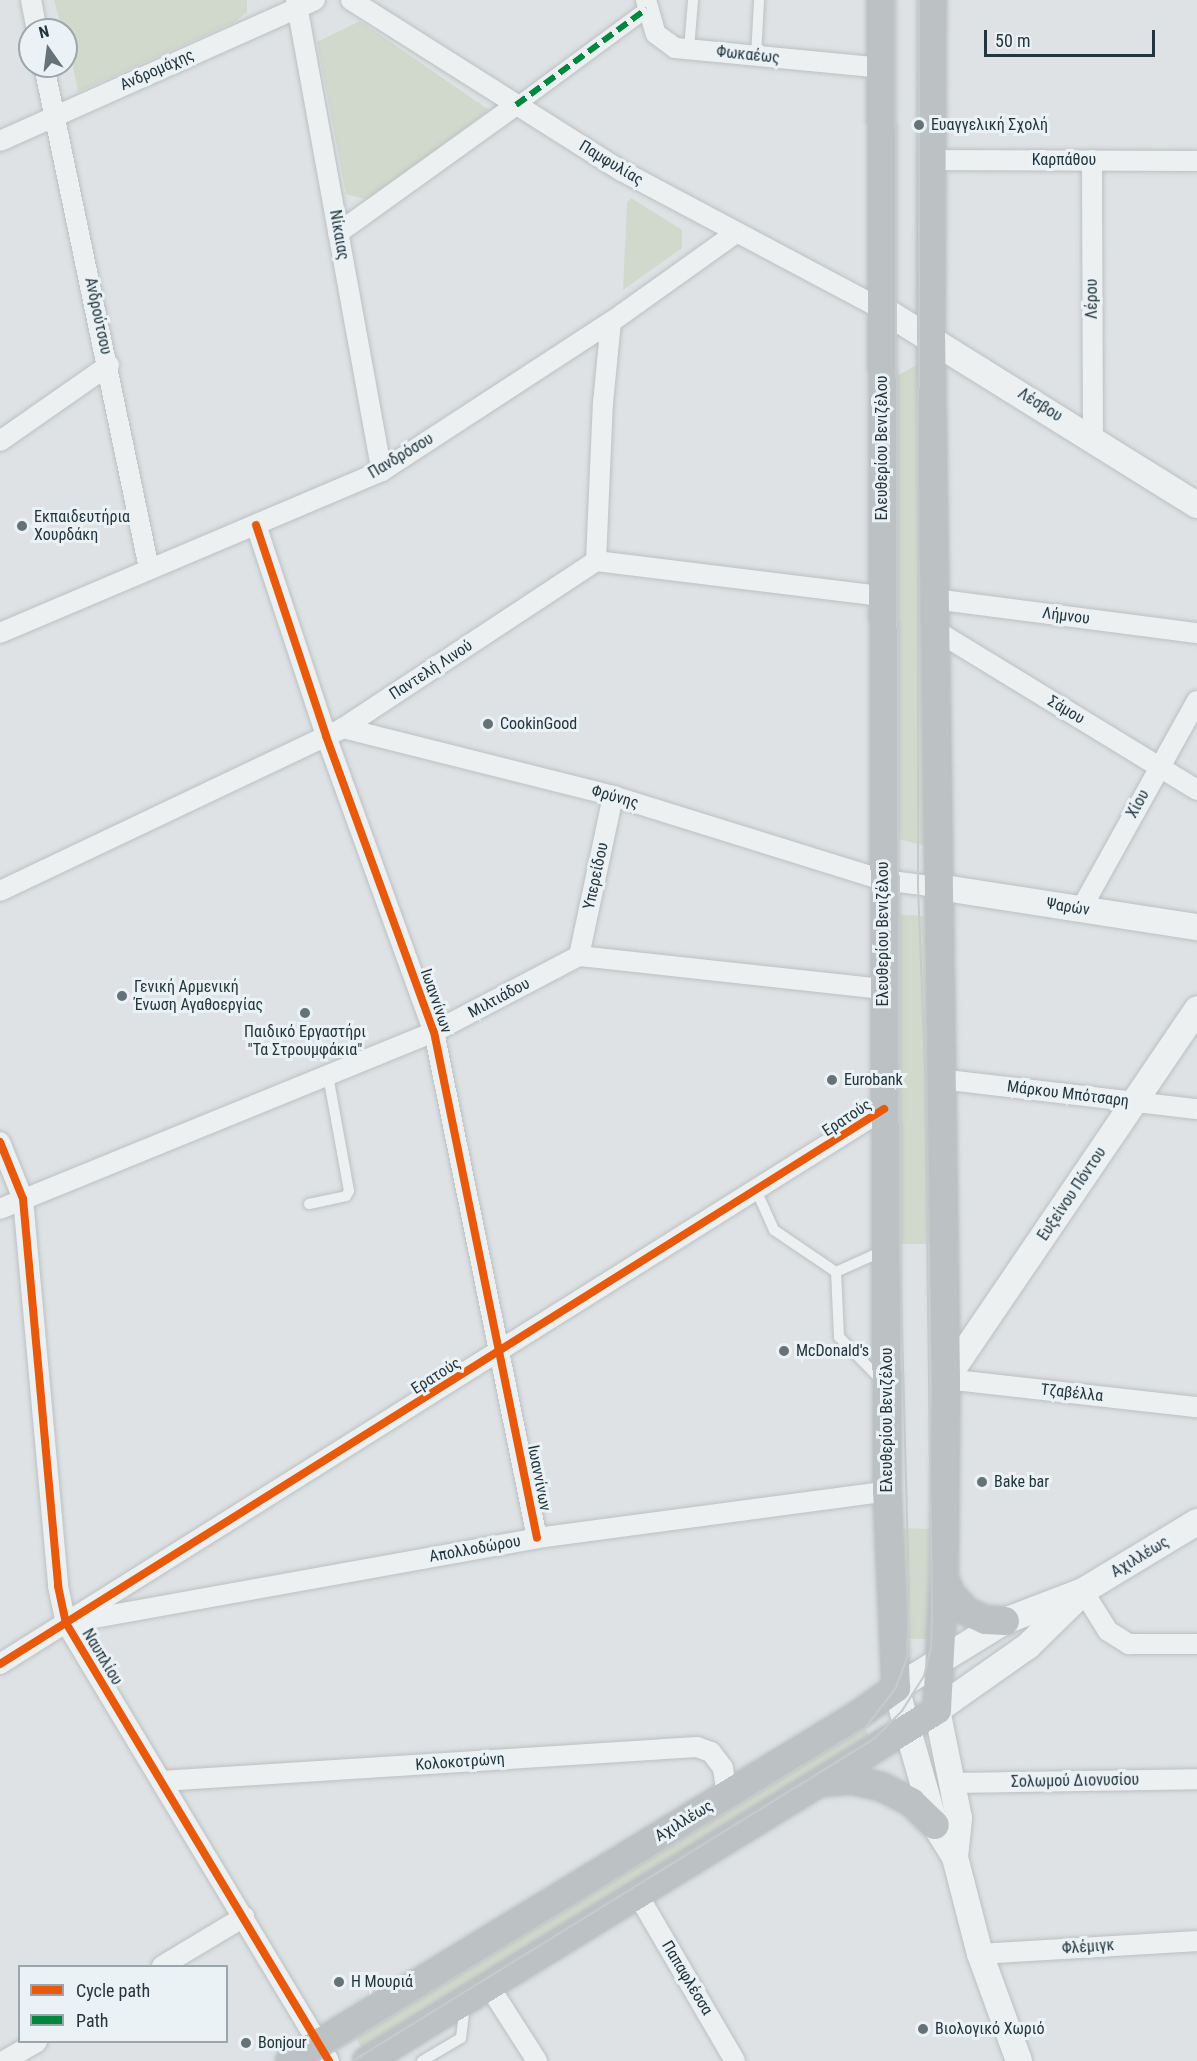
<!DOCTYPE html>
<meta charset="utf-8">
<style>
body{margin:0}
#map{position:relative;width:1197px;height:2061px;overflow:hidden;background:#dee2e4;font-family:"Roboto Condensed",sans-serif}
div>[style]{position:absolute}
.green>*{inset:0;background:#d1d9cd}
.roads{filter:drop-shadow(0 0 2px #bcc0c2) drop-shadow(0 0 2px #bcc0c2)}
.service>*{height:10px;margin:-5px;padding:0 5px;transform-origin:5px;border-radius:5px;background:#edf0f1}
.pedestrian>*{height:15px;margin:-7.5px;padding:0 7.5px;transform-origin:7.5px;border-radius:7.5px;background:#edf0f1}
.minor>*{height:20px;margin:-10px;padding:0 10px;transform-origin:10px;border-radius:10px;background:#edf0f1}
.tertiary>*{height:26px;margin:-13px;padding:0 13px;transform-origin:13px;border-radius:13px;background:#edf0f1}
.secondary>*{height:28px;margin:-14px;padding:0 14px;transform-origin:14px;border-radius:14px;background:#bcc2c4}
.tram>*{height:1.5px;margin:-0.75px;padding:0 0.75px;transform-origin:0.75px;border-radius:0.75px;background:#c6cacc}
.quiet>*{height:6px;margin-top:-3px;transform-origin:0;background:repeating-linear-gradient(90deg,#00873e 0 12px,transparent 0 18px)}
.cycleway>*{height:8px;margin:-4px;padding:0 4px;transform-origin:4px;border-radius:4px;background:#e8590c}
.dots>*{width:16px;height:16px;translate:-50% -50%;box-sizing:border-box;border:3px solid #eaf2f5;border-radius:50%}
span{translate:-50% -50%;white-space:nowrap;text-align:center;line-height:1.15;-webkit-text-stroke:6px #eaf2f5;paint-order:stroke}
.street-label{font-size:16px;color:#24353e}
.poi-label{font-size:16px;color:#24353e}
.left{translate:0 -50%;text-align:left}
.legend{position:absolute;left:18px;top:1965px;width:210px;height:78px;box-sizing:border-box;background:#eaf2f5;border:2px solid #9ba6ac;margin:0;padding:8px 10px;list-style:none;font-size:18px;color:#24353e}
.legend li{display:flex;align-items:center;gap:12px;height:30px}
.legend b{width:30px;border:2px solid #9ba6ac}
.north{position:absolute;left:18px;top:18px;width:60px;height:60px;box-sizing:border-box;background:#eaf2f5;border:2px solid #9ba6ac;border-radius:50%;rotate:346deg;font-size:16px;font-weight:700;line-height:24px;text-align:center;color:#24353e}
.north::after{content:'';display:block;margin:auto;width:21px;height:27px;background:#657278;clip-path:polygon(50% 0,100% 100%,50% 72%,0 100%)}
.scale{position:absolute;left:984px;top:30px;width:171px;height:27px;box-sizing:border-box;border:3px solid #24353e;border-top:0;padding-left:8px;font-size:18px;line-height:21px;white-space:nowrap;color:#24353e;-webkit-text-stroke:4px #eaf2f5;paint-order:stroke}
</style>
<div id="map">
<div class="green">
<div style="clip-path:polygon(54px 0,247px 0,247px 12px,235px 22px,78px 92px,66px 30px,62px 30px)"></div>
<div style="clip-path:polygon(360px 21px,489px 110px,369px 200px,346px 194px,317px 42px)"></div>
<div style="clip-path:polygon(631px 198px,682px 230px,682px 248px,623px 290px,627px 202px)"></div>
<div style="clip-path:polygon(924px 361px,926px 846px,890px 837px,888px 381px)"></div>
<div style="clip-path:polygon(890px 914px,924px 916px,930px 1244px,892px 1244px)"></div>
<div style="clip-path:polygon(895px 1528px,936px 1529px,935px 1639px,898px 1639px)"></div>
<div style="clip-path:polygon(862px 1723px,874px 1743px,366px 2055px,354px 2035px)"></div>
</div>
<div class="roads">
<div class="service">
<div style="left:689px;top:49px;width:49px;rotate:-85.3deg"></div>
<div style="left:756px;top:56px;width:56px;rotate:-86.9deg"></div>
<div style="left:757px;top:1192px;width:42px;rotate:65.9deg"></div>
<div style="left:774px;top:1230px;width:75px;rotate:34.1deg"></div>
<div style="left:309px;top:1204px;width:38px;rotate:-12deg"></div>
<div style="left:346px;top:1196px;width:6px;rotate:-59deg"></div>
<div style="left:349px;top:1191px;width:118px;rotate:-100.3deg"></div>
<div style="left:881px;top:1380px;width:60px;rotate:-134.3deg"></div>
<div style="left:839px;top:1337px;width:65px;rotate:-92.6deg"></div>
<div style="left:836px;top:1272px;width:54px;rotate:-24.2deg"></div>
<div style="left:422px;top:2061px;width:45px;rotate:-30.5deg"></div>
<div style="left:461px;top:2038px;width:32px;rotate:-83deg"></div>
</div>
<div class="pedestrian">
<div style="left:516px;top:105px;width:162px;rotate:-36.4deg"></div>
</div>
<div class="minor">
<div style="left:31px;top:0;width:31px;rotate:79deg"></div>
<div style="left:296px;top:0;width:479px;rotate:79.7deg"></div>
<div style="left:351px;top:0;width:320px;rotate:32.3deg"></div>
<div style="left:622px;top:171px;width:294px;rotate:28deg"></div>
<div style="left:646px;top:0;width:35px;rotate:74deg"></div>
<div style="left:656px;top:34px;width:24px;rotate:36deg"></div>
<div style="left:675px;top:48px;width:207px;rotate:5.5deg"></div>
<div style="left:44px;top:66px;width:513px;rotate:78.19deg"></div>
<div style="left:0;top:141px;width:345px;rotate:-24.1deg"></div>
<div style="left:930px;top:160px;width:267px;rotate:0.2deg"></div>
<div style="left:1092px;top:160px;width:277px;rotate:89.8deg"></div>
<div style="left:338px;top:233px;width:219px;rotate:-35.7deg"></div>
<div style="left:0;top:441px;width:133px;rotate:-34.9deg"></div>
<div style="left:256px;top:525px;width:222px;rotate:71.6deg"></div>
<div style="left:326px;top:736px;width:315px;rotate:70deg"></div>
<div style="left:434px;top:1032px;width:516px;rotate:78.49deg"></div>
<div style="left:596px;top:561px;width:158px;rotate:-87.5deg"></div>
<div style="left:603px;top:403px;width:81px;rotate:-84.4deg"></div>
<div style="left:934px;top:599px;width:265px;rotate:7.4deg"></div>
<div style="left:935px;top:630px;width:307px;rotate:31.4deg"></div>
<div style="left:0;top:633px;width:415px;rotate:-23deg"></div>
<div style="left:382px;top:471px;width:273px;rotate:-33.1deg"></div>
<div style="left:611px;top:322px;width:153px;rotate:-35.5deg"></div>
<div style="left:343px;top:728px;width:278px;rotate:14.1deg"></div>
<div style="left:613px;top:796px;width:283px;rotate:17.3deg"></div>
<div style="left:883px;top:880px;width:55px;rotate:7.3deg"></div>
<div style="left:0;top:891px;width:380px;rotate:-25.4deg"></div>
<div style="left:343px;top:728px;width:303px;rotate:-33.4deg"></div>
<div style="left:596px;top:561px;width:288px;rotate:7deg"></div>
<div style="left:1081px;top:909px;width:238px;rotate:-60.9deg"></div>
<div style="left:579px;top:956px;width:164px;rotate:-78deg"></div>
<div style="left:940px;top:1079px;width:259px;rotate:6.7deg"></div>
<div style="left:0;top:1142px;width:61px;rotate:68deg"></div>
<div style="left:23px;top:1199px;width:389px;rotate:84.8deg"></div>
<div style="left:58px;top:1586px;width:38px;rotate:78deg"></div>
<div style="left:66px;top:1623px;width:511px;rotate:59.02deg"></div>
<div style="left:0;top:1209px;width:469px;rotate:-22.2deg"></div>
<div style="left:434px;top:1032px;width:164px;rotate:-27.7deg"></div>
<div style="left:579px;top:956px;width:307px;rotate:6.2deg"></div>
<div style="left:946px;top:1379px;width:253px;rotate:6.4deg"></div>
<div style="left:1083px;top:1591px;width:47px;rotate:58deg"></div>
<div style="left:1108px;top:1631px;width:25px;rotate:32deg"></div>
<div style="left:1129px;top:1644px;width:68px"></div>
<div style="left:78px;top:1621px;width:466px;rotate:-10.2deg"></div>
<div style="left:537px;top:1538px;width:353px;rotate:-7.6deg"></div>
<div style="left:0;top:1664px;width:1044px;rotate:-32.12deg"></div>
<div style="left:161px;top:1781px;width:537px;rotate:-3.63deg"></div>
<div style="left:697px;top:1747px;width:15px;rotate:20deg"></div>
<div style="left:711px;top:1752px;width:20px;rotate:53deg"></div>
<div style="left:723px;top:1768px;width:27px;rotate:82deg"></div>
<div style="left:953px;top:1783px;width:244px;rotate:-0.9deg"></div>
<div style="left:638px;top:1895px;width:192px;rotate:59.7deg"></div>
<div style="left:980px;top:1954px;width:217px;rotate:-3.4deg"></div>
<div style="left:162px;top:1966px;width:96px;rotate:-30.9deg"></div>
<div style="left:489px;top:1986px;width:89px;rotate:57.4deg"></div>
<div style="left:4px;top:2061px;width:38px;rotate:-30deg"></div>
</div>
<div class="tertiary">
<div style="left:882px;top:309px;width:371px;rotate:31.9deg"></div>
<div style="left:938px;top:887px;width:262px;rotate:8.8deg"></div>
<div style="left:946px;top:1379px;width:447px;rotate:-55.8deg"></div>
<div style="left:955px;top:1857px;width:39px;rotate:-84deg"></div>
<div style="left:959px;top:1818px;width:110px;rotate:-101.5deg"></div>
<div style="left:937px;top:1710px;width:111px;rotate:-35.1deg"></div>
<div style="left:1028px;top:1646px;width:69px;rotate:-44.4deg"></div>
<div style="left:1019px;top:2061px;width:114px;rotate:-110deg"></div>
<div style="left:980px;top:1954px;width:100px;rotate:-104.5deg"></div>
<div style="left:955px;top:1857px;width:38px;rotate:-122deg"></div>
<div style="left:935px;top:1825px;width:142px;rotate:-105.9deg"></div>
<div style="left:896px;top:1688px;width:128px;rotate:-31.6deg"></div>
<div style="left:1005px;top:1621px;width:84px;rotate:-21deg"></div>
<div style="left:1083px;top:1591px;width:133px;rotate:-31.2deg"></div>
</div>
<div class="secondary">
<div style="left:944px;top:1577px;width:17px;rotate:69deg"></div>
<div style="left:950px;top:1593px;width:24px;rotate:48deg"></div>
<div style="left:966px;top:1611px;width:21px;rotate:25deg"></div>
<div style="left:985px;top:1620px;width:20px;rotate:3deg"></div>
<div style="left:825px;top:1782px;width:27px;rotate:-4deg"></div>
<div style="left:852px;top:1780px;width:31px;rotate:13deg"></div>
<div style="left:882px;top:1787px;width:33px;rotate:27deg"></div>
<div style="left:911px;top:1802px;width:33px;rotate:44deg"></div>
<div style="left:290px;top:2061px;width:665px;rotate:-31.35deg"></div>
<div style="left:858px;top:1715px;width:47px;rotate:-35.4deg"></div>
<div style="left:896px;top:1688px;width:197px;rotate:-92.6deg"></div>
<div style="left:887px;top:1491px;width:1491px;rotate:-90.23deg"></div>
<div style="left:367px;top:2061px;width:669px;rotate:-31.62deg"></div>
<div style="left:937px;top:1710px;width:133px;rotate:-87deg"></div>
<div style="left:944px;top:1577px;width:198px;rotate:-89.4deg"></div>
<div style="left:946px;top:1379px;width:1042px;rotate:-90.82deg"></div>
<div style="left:931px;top:337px;width:337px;rotate:-89.8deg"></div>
</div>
</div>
<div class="tram">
<div style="left:318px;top:2061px;width:642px;rotate:-31.36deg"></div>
<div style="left:866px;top:1727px;width:49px;rotate:-52.4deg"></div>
<div style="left:896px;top:1688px;width:33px;rotate:-70deg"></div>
<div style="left:907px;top:1657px;width:62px;rotate:-88.2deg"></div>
<div style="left:909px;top:1595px;width:349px;rotate:-91.5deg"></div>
<div style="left:900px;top:1246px;width:1246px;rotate:-90.23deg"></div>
<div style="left:353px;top:2061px;width:612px;rotate:-31.72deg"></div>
<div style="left:874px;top:1739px;width:40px;rotate:-45deg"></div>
<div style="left:902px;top:1711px;width:41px;rotate:-57.8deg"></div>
<div style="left:924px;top:1676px;width:29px;rotate:-76deg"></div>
<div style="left:931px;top:1648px;width:36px;rotate:-88deg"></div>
<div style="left:932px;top:1612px;width:543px;rotate:-90.74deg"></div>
<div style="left:925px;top:1069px;width:185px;rotate:-92.2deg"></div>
<div style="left:918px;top:884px;width:884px;rotate:-89.94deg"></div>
</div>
<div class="quiet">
<div style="left:516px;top:105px;width:162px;rotate:-36.4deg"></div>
</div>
<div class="cycleway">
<div style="left:256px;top:525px;width:222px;rotate:71.6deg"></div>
<div style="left:326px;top:736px;width:315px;rotate:70deg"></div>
<div style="left:434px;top:1032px;width:516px;rotate:78.49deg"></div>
<div style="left:0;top:1142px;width:61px;rotate:68deg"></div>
<div style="left:23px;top:1199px;width:389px;rotate:84.8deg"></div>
<div style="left:58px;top:1586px;width:38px;rotate:78deg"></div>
<div style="left:66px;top:1623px;width:511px;rotate:59.02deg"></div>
<div style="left:0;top:1664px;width:1044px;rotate:-32.12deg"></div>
</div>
<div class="dots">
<div style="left:919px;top:125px;background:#657278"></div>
<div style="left:22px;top:526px;background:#657278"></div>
<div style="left:488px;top:724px;background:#657278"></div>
<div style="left:122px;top:996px;background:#657278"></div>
<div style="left:305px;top:1013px;background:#657278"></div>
<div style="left:832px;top:1080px;background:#657278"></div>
<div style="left:784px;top:1351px;background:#657278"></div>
<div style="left:982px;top:1482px;background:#657278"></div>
<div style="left:339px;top:1982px;background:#657278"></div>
<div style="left:923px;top:2029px;background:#657278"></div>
<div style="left:246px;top:2043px;background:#657278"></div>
</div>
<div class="street-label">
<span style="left:748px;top:55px;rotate:6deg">Φωκαέως</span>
<span style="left:157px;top:70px;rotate:-24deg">Ανδρομάχης</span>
<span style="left:1064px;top:160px">Καρπάθου</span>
<span style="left:611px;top:163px;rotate:31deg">Παμφυλίας</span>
<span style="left:339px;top:235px;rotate:80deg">Νίκαιας</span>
<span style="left:1092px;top:299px;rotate:-90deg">Λέρου</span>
<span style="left:98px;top:316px;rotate:78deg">Ανδρούτσου</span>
<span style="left:1040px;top:405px;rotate:32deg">Λέσβου</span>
<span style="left:882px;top:448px;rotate:-90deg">Ελευθερίου Βενιζέλου</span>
<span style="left:401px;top:456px;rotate:-31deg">Πανδρόσου</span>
<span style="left:1066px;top:616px;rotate:7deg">Λήμνου</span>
<span style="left:431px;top:670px;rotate:-33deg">Παντελή Λινού</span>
<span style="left:1066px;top:710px;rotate:31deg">Σάμου</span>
<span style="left:615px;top:797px;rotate:16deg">Φρύνης</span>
<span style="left:1138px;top:804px;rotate:-61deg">Χίου</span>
<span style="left:596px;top:876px;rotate:-78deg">Υπερείδου</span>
<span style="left:1068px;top:907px;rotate:9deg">Ψαρών</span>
<span style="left:883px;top:934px;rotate:-90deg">Ελευθερίου Βενιζέλου</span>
<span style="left:499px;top:998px;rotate:-28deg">Μιλτιάδου</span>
<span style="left:436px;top:1001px;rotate:71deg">Ιωαννίνων</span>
<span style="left:1068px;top:1094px;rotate:7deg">Μάρκου Μπότσαρη</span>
<span style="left:847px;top:1118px;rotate:-33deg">Ερατούς</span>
<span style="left:1072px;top:1194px;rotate:-56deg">Ευξείνου Πόντου</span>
<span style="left:436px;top:1376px;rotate:-32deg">Ερατούς</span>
<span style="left:1072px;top:1393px;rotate:6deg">Τζαβέλλα</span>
<span style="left:887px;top:1420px;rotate:-90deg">Ελευθερίου Βενιζέλου</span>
<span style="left:539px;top:1478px;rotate:79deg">Ιωαννίνων</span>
<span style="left:475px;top:1549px;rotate:-10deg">Απολλοδώρου</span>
<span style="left:1140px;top:1557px;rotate:-31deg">Αχιλλέως</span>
<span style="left:102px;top:1657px;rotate:59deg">Ναυπλίου</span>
<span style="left:460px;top:1762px;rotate:-4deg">Κολοκοτρώνη</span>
<span style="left:1075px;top:1781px;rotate:-1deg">Σολωμού Διονυσίου</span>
<span style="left:684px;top:1821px;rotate:-31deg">Αχιλλέως</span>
<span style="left:1088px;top:1947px;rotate:-4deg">Φλέμιγκ</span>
<span style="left:687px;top:1978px;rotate:59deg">Παπαφλέσσα</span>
</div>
<div class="poi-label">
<span class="left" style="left:931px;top:125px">Ευαγγελική Σχολή</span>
<span class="left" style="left:34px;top:526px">Εκπαιδευτήρια<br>Χουρδάκη</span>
<span class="left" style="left:500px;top:724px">CookinGood</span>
<span class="left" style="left:134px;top:996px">Γενική Αρμενική<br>Ένωση Αγαθοεργίας</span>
<span style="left:305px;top:1041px">Παιδικό Εργαστήρι<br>"Τα Στρουμφάκια"</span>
<span class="left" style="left:844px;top:1080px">Eurobank</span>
<span class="left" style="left:796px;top:1351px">McDonald's</span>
<span class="left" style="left:994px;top:1482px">Bake bar</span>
<span class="left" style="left:351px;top:1982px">Η Μουριά</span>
<span class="left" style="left:935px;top:2029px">Βιολογικό Χωριό</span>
<span class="left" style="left:258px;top:2043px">Bonjour</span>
</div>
<ul class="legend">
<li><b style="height:8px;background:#e8590c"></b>Cycle path</li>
<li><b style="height:8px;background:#00873e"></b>Path</li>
</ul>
<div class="north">N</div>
<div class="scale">50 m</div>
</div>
